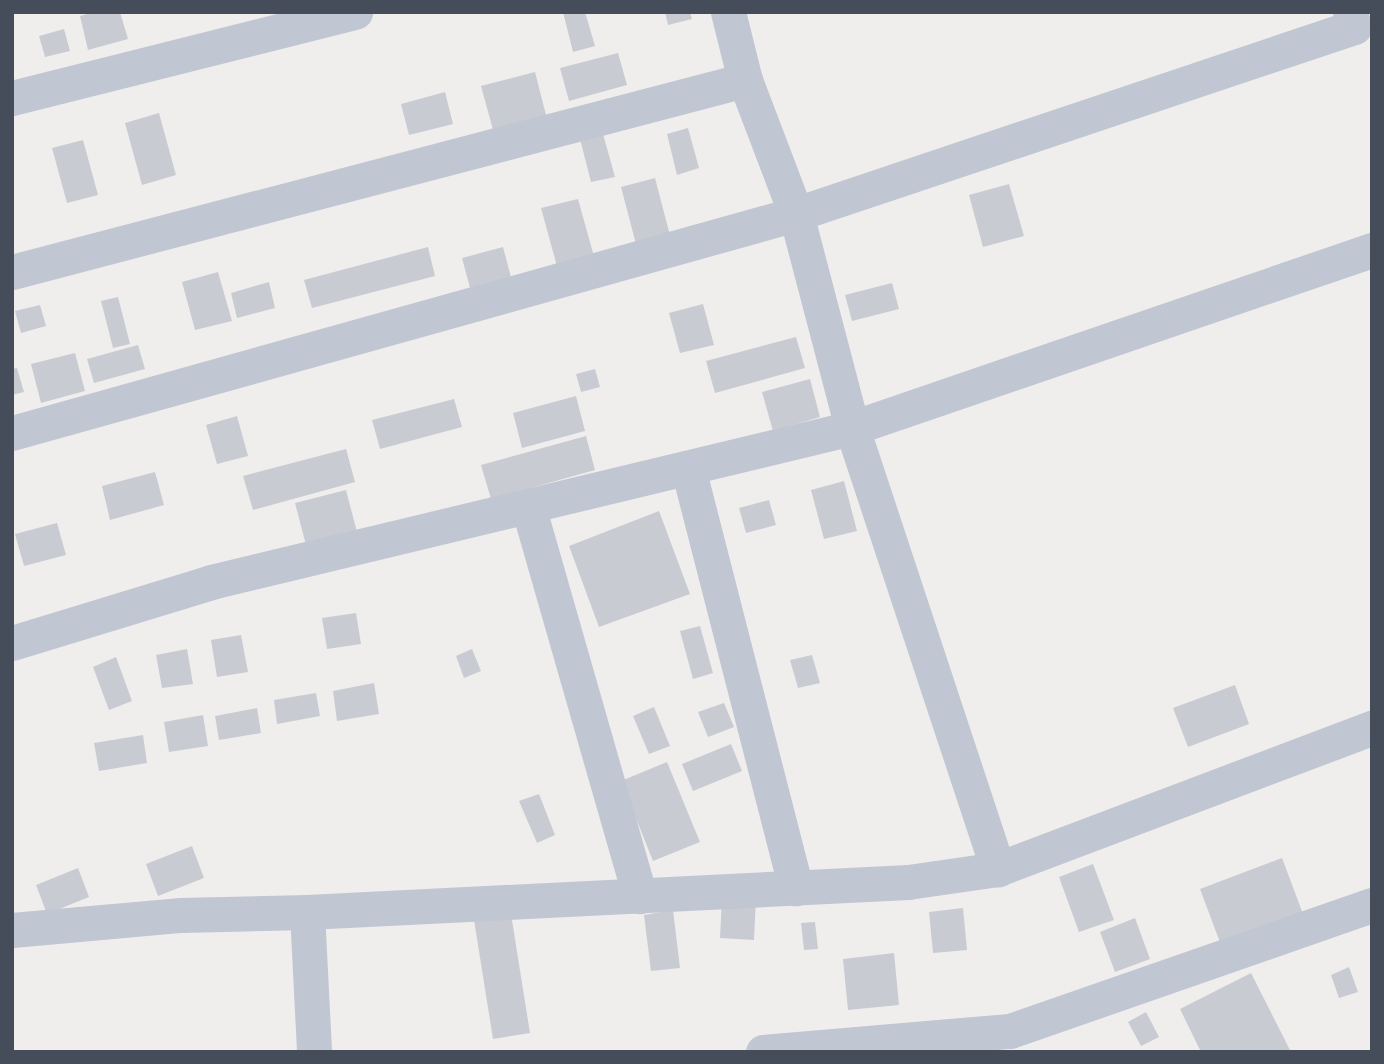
<!DOCTYPE html>
<style>
body{margin:0}
#map{position:relative;width:1384px;height:1064px;overflow:hidden;background:#f0eded;font-family:"PT Sans Narrow",sans-serif}
div>[style]{position:absolute}
.building>*{inset:0;background:#c9cbd3}
.street>*{height:35px;margin:-17.5px;padding:0 17.5px;transform-origin:17.5px;border-radius:17.5px;background:#c0c6d2}
span{translate:-50% -50%;white-space:nowrap;text-align:center;line-height:1.15;-webkit-text-stroke:5px #fff;paint-order:stroke}
.frame{position:absolute;inset:0;border:14px solid #454c5a;pointer-events:none}
</style>
<div id="map">
<div class="building">
<div style="clip-path:polygon(94px 12px,120px 12px,128px 39px,88px 50px,80px 16px)"></div>
<div style="clip-path:polygon(563px 12px,585px 12px,595px 46px,573px 52px)"></div>
<div style="clip-path:polygon(665px 12px,690px 12px,692px 19px,668px 25px)"></div>
<div style="clip-path:polygon(64px 29px,70px 51px,45px 57px,39px 36px)"></div>
<div style="clip-path:polygon(618px 53px,627px 85px,569px 101px,560px 68px)"></div>
<div style="clip-path:polygon(535px 72px,546px 115px,493px 130px,481px 86px)"></div>
<div style="clip-path:polygon(445px 92px,453px 124px,409px 135px,401px 104px)"></div>
<div style="clip-path:polygon(159px 113px,176px 175px,142px 185px,125px 123px)"></div>
<div style="clip-path:polygon(688px 128px,699px 168px,677px 175px,667px 134px)"></div>
<div style="clip-path:polygon(603px 134px,615px 177px,591px 182px,580px 139px)"></div>
<div style="clip-path:polygon(83px 140px,98px 195px,67px 203px,52px 148px)"></div>
<div style="clip-path:polygon(655px 178px,671px 239px,637px 248px,621px 187px)"></div>
<div style="clip-path:polygon(1009px 184px,1024px 236px,983px 247px,969px 195px)"></div>
<div style="clip-path:polygon(578px 199px,595px 260px,558px 270px,541px 208px)"></div>
<div style="clip-path:polygon(428px 247px,435px 276px,312px 308px,304px 280px)"></div>
<div style="clip-path:polygon(503px 247px,511px 277px,470px 288px,462px 258px)"></div>
<div style="clip-path:polygon(218px 272px,232px 321px,195px 330px,182px 282px)"></div>
<div style="clip-path:polygon(269px 282px,275px 308px,237px 318px,231px 293px)"></div>
<div style="clip-path:polygon(892px 283px,899px 309px,852px 321px,845px 295px)"></div>
<div style="clip-path:polygon(118px 297px,130px 344px,113px 348px,101px 301px)"></div>
<div style="clip-path:polygon(703px 304px,714px 345px,680px 353px,669px 313px)"></div>
<div style="clip-path:polygon(40px 305px,46px 326px,21px 333px,15px 311px)"></div>
<div style="clip-path:polygon(796px 337px,805px 368px,715px 393px,706px 361px)"></div>
<div style="clip-path:polygon(138px 345px,145px 369px,94px 383px,87px 359px)"></div>
<div style="clip-path:polygon(75px 353px,85px 391px,41px 403px,31px 364px)"></div>
<div style="clip-path:polygon(17px 368px,24px 392px,12px 395px,12px 369px)"></div>
<div style="clip-path:polygon(595px 369px,600px 387px,581px 392px,576px 374px)"></div>
<div style="clip-path:polygon(810px 379px,820px 417px,773px 431px,762px 392px)"></div>
<div style="clip-path:polygon(576px 396px,585px 431px,522px 448px,513px 413px)"></div>
<div style="clip-path:polygon(454px 399px,462px 427px,380px 449px,372px 420px)"></div>
<div style="clip-path:polygon(237px 416px,248px 456px,217px 464px,206px 425px)"></div>
<div style="clip-path:polygon(586px 436px,595px 470px,491px 499px,481px 465px)"></div>
<div style="clip-path:polygon(346px 449px,355px 482px,253px 510px,243px 476px)"></div>
<div style="clip-path:polygon(155px 472px,164px 505px,110px 520px,102px 486px)"></div>
<div style="clip-path:polygon(844px 481px,857px 531px,824px 539px,811px 490px)"></div>
<div style="clip-path:polygon(346px 490px,357px 532px,306px 545px,295px 503px)"></div>
<div style="clip-path:polygon(769px 500px,776px 525px,746px 533px,739px 508px)"></div>
<div style="clip-path:polygon(659px 511px,690px 594px,599px 627px,569px 546px)"></div>
<div style="clip-path:polygon(57px 523px,66px 555px,24px 566px,15px 534px)"></div>
<div style="clip-path:polygon(356px 613px,361px 644px,327px 649px,322px 618px)"></div>
<div style="clip-path:polygon(700px 626px,713px 673px,693px 679px,680px 631px)"></div>
<div style="clip-path:polygon(241px 635px,248px 672px,217px 677px,211px 640px)"></div>
<div style="clip-path:polygon(187px 649px,193px 684px,162px 688px,156px 655px)"></div>
<div style="clip-path:polygon(472px 649px,481px 671px,464px 678px,456px 656px)"></div>
<div style="clip-path:polygon(812px 655px,820px 683px,798px 688px,790px 660px)"></div>
<div style="clip-path:polygon(116px 657px,132px 701px,109px 710px,93px 667px)"></div>
<div style="clip-path:polygon(374px 683px,379px 714px,337px 721px,333px 691px)"></div>
<div style="clip-path:polygon(1235px 685px,1249px 724px,1188px 747px,1173px 708px)"></div>
<div style="clip-path:polygon(316px 693px,320px 716px,277px 724px,274px 700px)"></div>
<div style="clip-path:polygon(724px 703px,734px 727px,708px 737px,698px 712px)"></div>
<div style="clip-path:polygon(654px 707px,670px 746px,649px 754px,633px 716px)"></div>
<div style="clip-path:polygon(257px 708px,261px 733px,219px 740px,215px 716px)"></div>
<div style="clip-path:polygon(203px 715px,208px 746px,169px 752px,164px 722px)"></div>
<div style="clip-path:polygon(143px 735px,147px 763px,99px 771px,94px 743px)"></div>
<div style="clip-path:polygon(731px 744px,742px 771px,693px 791px,682px 764px)"></div>
<div style="clip-path:polygon(667px 762px,700px 842px,653px 861px,621px 781px)"></div>
<div style="clip-path:polygon(539px 794px,555px 835px,537px 843px,519px 801px)"></div>
<div style="clip-path:polygon(192px 846px,204px 878px,158px 896px,146px 864px)"></div>
<div style="clip-path:polygon(1282px 858px,1303px 914px,1221px 945px,1200px 889px)"></div>
<div style="clip-path:polygon(1093px 864px,1114px 920px,1079px 932px,1059px 877px)"></div>
<div style="clip-path:polygon(78px 868px,89px 897px,47px 914px,36px 885px)"></div>
<div style="clip-path:polygon(722px 897px,756px 898px,754px 940px,720px 938px)"></div>
<div style="clip-path:polygon(963px 908px,967px 950px,933px 953px,929px 912px)"></div>
<div style="clip-path:polygon(673px 910px,680px 968px,651px 971px,644px 915px)"></div>
<div style="clip-path:polygon(511px 914px,530px 1033px,493px 1039px,474px 920px)"></div>
<div style="clip-path:polygon(1135px 918px,1150px 959px,1115px 972px,1100px 932px)"></div>
<div style="clip-path:polygon(815px 922px,818px 949px,804px 950px,801px 923px)"></div>
<div style="clip-path:polygon(894px 953px,899px 1005px,848px 1010px,843px 959px)"></div>
<div style="clip-path:polygon(1349px 967px,1358px 992px,1339px 998px,1331px 975px)"></div>
<div style="clip-path:polygon(1251px 973px,1291px 1052px,1201px 1052px,1180px 1009px)"></div>
<div style="clip-path:polygon(1146px 1012px,1159px 1037px,1141px 1046px,1128px 1022px)"></div>
</div>
<div class="street">
<div style="left:728px;top:12px;width:70px;rotate:76deg"></div>
<div style="left:745px;top:80px;width:143px;rotate:69.2deg"></div>
<div style="left:796px;top:214px;width:221px;rotate:75.3deg"></div>
<div style="left:852px;top:428px;width:465px;rotate:71.7deg"></div>
<div style="left:12px;top:98px;width:354px;rotate:-14.1deg"></div>
<div style="left:12px;top:272px;width:758px;rotate:-14.68deg"></div>
<div style="left:12px;top:433px;width:814px;rotate:-15.61deg"></div>
<div style="left:796px;top:214px;width:589px;rotate:-18.53deg"></div>
<div style="left:1354px;top:27px;width:16px;rotate:-105deg"></div>
<div style="left:688px;top:468px;width:434px;rotate:75.6deg"></div>
<div style="left:528px;top:506px;width:406px;rotate:74deg"></div>
<div style="left:12px;top:643px;width:208px;rotate:-17deg"></div>
<div style="left:211px;top:582px;width:659px;rotate:-13.51deg"></div>
<div style="left:852px;top:428px;width:550px;rotate:-18.9deg"></div>
<div style="left:307px;top:912px;width:140px;rotate:87.1deg"></div>
<div style="left:12px;top:930px;width:170px;rotate:-5.1deg"></div>
<div style="left:181px;top:915px;width:126px;rotate:-1.4deg"></div>
<div style="left:307px;top:912px;width:602px;rotate:-2.86deg"></div>
<div style="left:908px;top:882px;width:91px;rotate:-8.2deg"></div>
<div style="left:998px;top:869px;width:400px;rotate:-20.7deg"></div>
<div style="left:763px;top:1052px;width:248px;rotate:-4.9deg"></div>
<div style="left:1010px;top:1031px;width:383px;rotate:-19.2deg"></div>
</div>
<div class="frame"></div>
</div>
